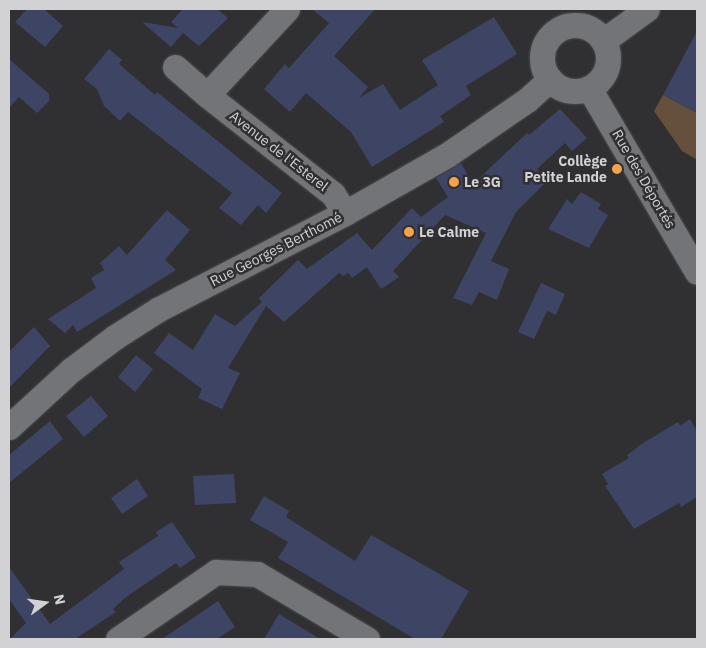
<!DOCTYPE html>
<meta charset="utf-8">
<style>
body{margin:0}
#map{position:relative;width:706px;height:648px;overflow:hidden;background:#303033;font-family:"IBM Plex Sans",sans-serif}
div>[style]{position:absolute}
.green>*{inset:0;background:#65503c}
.building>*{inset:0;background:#3e4463}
.roads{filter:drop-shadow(0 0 1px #4c4c4f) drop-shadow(0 0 1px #4c4c4f)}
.street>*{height:25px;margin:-12.5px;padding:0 12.5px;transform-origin:12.5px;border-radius:12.5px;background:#737477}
.street>.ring{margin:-12.5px;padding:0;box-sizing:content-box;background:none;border:25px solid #737477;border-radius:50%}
.dots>*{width:14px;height:14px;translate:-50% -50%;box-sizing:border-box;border:2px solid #303033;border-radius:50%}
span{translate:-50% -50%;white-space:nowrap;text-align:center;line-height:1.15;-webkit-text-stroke:5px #303033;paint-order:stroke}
.street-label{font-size:14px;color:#d2d2d4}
.poi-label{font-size:14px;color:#d2d2d4;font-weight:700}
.right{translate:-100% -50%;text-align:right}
.left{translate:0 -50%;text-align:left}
.frame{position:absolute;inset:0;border:10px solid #d2d2d4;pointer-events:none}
.north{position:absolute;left:20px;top:578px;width:50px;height:50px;-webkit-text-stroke:4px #303033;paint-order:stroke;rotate:76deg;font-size:14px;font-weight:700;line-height:20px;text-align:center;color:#d2d2d4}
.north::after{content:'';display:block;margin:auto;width:18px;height:22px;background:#d2d2d4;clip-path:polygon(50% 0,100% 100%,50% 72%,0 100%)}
</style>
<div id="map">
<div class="green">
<div style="clip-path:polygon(663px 95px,697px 113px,697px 160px,682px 151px,654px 111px)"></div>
</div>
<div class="building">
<div style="clip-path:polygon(27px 9px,44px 9px,63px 26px,45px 47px,15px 22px)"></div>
<div style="clip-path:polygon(183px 9px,217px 9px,228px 18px,199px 46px,183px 33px,171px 47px,142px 22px,178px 28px,171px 22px)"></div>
<div style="clip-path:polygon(312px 9px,375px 9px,334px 56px,368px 87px,359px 98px,383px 84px,400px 110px,438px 85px,422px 60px,494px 17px,517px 54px,466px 86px,471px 95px,440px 116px,444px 122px,372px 167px,351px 132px,306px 93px,290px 112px,264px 89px,285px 64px,289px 68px,329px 23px)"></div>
<div style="clip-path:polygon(697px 31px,697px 113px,663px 95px)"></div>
<div style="clip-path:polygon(109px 49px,122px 60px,119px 64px,155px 95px,157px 92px,282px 193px,266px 213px,258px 205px,241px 225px,219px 208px,232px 193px,128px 112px,120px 121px,104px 106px,97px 89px,84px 79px)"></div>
<div style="clip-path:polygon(9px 59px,49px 94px,49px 101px,37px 113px,19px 97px,9px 108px)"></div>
<div style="clip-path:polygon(560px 109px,587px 138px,572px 151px,565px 143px,537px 169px,548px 180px,516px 212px,491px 261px,509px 269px,497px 300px,479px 292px,472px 305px,453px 298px,486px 233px,445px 215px,393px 271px,399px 277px,381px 289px,367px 267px,352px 278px,348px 273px,343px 276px,339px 273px,284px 322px,266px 306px,228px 368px,240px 373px,222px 409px,198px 398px,202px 389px,154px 353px,169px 333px,193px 350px,215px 314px,235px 326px,262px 302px,259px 298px,298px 260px,307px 269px,357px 233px,372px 250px,412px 208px,421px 217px,448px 197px,436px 178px,461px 163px,473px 184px,527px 133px,529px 135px)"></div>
<div style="clip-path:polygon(581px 192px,601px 204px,598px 209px,608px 215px,589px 248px,548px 229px,567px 199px,572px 204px)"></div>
<div style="clip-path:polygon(167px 210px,190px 230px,165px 260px,176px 270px,77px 332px,73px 325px,65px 333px,48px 319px,96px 288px,91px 278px,104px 270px,100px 263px,119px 246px,127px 255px)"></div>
<div style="clip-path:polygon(541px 283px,565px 294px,556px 315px,547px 311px,534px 339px,518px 332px)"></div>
<div style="clip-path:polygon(34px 327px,50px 346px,9px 388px,9px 352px)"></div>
<div style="clip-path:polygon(136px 355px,153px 369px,135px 392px,118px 377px)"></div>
<div style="clip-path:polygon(91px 396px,108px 416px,84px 437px,66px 416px)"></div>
<div style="clip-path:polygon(690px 419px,697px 431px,697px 497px,681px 507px,679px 503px,634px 529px,605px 486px,608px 484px,602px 474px,629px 458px,627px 455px,643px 443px,678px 422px,680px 426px)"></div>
<div style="clip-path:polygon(50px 421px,63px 439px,9px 483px,9px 455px)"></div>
<div style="clip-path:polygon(234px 474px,236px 503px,195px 505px,193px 476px)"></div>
<div style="clip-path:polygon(137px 479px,148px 496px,122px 514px,111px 498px)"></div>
<div style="clip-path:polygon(264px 496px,289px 511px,286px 517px,355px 561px,371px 535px,469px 591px,441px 639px,415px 639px,278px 558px,288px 542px,250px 520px)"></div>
<div style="clip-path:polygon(172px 522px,196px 557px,180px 568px,176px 563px,126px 597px,113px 609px,116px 612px,75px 639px,10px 639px,26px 623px,9px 599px,9px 567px,50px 624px,124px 569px,119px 562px,158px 536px,156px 532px)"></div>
<div style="clip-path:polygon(218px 601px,235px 627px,217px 639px,162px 639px)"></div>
<div style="clip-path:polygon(279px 614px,320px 639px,264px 639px)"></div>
</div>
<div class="roads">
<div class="street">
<div style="left:287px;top:9px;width:117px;rotate:132.9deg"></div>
<div style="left:207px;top:95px;width:160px;rotate:38.2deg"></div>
<div style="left:333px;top:194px;width:22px;rotate:58deg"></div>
<div class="ring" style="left:542px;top:25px;width:41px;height:41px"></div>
<div style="left:603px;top:41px;width:54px;rotate:-36deg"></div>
<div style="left:175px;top:67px;width:43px;rotate:41.2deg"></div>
<div style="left:589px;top:88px;width:213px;rotate:59.6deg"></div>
<div style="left:9px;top:427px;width:84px;rotate:-42.6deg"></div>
<div style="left:71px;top:370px;width:55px;rotate:-36.9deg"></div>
<div style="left:115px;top:337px;width:52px;rotate:-32.5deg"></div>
<div style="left:159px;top:309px;width:209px;rotate:-27.3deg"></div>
<div style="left:345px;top:213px;width:117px;rotate:-29.6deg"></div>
<div style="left:447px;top:155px;width:97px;rotate:-34.5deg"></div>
<div style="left:527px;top:100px;width:31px;rotate:-42deg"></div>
<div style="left:118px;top:639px;width:119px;rotate:-34.4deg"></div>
<div style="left:216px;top:572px;width:41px;rotate:2.8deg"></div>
<div style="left:257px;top:574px;width:128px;rotate:30.6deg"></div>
</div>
</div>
<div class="dots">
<div style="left:617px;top:169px;background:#f6a248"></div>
<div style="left:454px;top:182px;background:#f6a248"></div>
<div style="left:409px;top:232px;background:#f6a248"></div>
</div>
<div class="street-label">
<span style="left:279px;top:151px;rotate:38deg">Avenue de l'Esterel</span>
<span style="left:644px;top:179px;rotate:60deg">Rue des Déportés</span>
<span style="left:276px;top:249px;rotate:-27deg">Rue Georges Berthomé</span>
</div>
<div class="poi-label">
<span class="right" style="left:607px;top:169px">Collège<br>Petite Lande</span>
<span class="left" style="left:464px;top:182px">Le 3G</span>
<span class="left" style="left:419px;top:232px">Le Calme</span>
</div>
<div class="frame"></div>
<div class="north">N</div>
</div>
